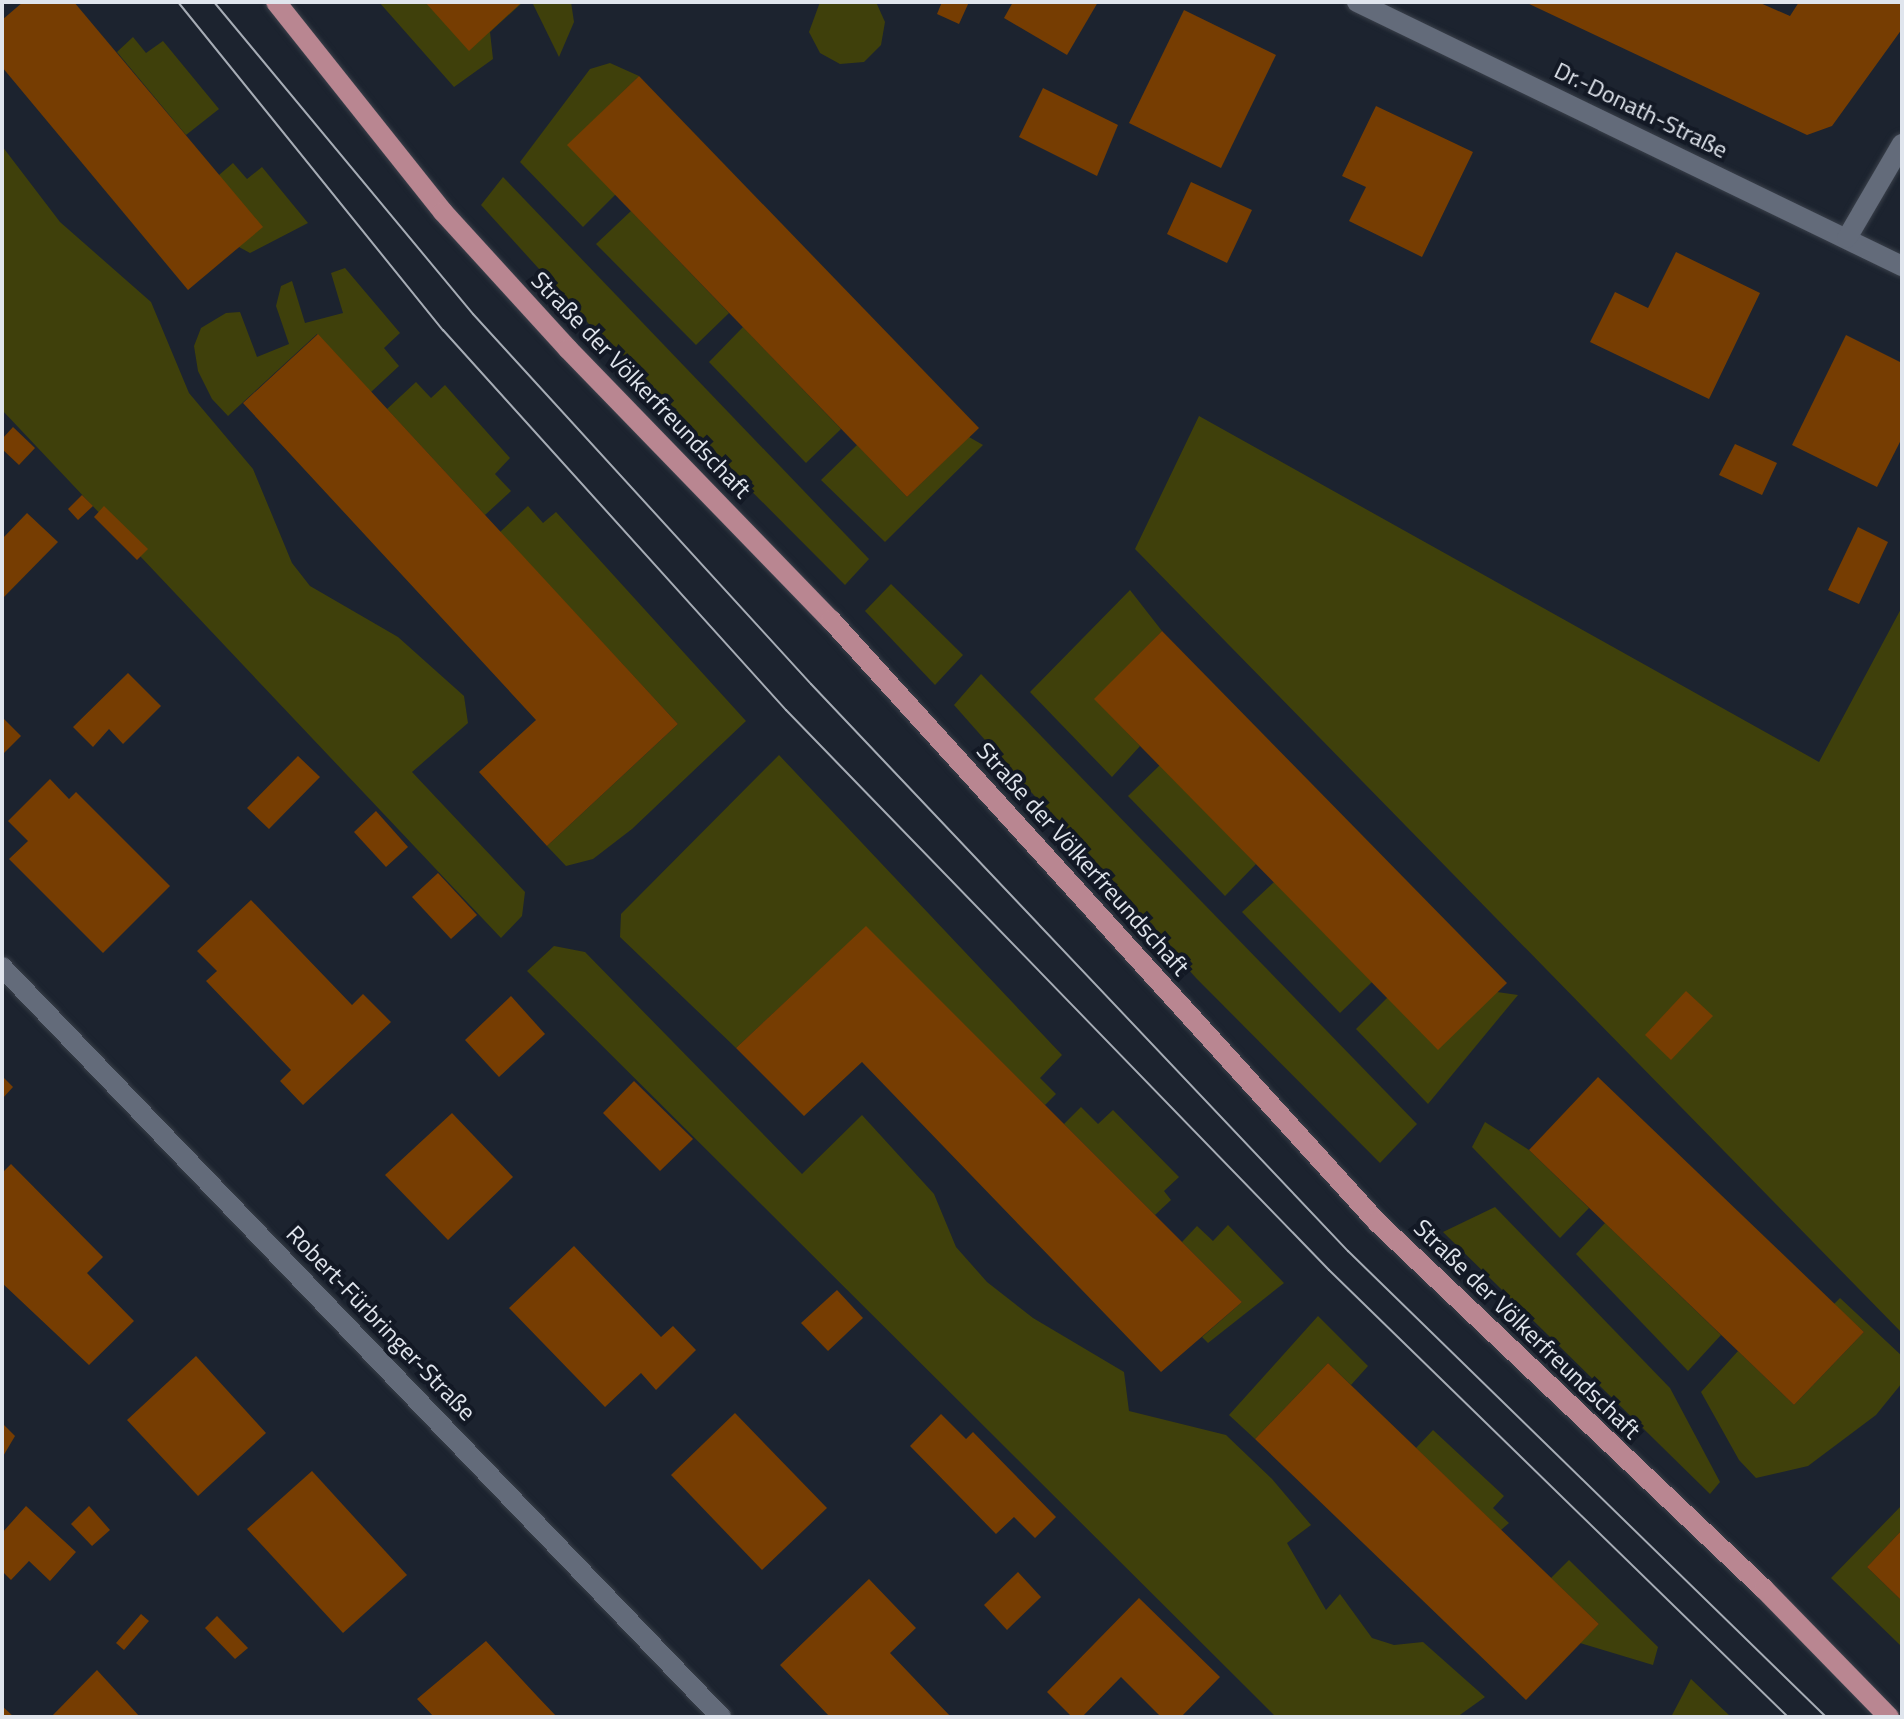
<!DOCTYPE html>
<meta charset="utf-8">
<style>
body{margin:0}
#map{position:relative;width:1904px;height:1719px;overflow:hidden;background:#1c232f;font-family:"Titillium Web",sans-serif}
div>[style]{position:absolute}
.green>*{inset:0;background:#3f400b}
.building>*{inset:0;background:#763d02}
.roads{filter:drop-shadow(0 0 2px #3a404a) drop-shadow(0 0 2px #3a404a)}
.minor>*{height:20px;margin:-10px;padding:0 10px;transform-origin:10px;border-radius:10px;background:#636b7a}
.major>*{height:20px;margin:-10px;padding:0 10px;transform-origin:10px;border-radius:10px;background:#b98691}
.tram>*{height:2px;margin:-1px;padding:0 1px;transform-origin:1px;border-radius:1px;background:#a6acb5}
span{translate:-50% -50%;white-space:nowrap;text-align:center;line-height:1.15;-webkit-text-stroke:8px #131925;paint-order:stroke}
.street-label{font-size:24px;color:#e0e5ed}
.frame{position:absolute;inset:0;border:4px solid #e0e5ed;pointer-events:none}
</style>
<div id="map">
<div class="green">
<div style="clip-path:polygon(379px 2px,523px 2px,490px 32px,493px 59px,454px 87px)"></div>
<div style="clip-path:polygon(532px 2px,571px 2px,574px 22px,559px 57px)"></div>
<div style="clip-path:polygon(820px 2px,876px 2px,885px 22px,881px 45px,864px 62px,840px 64px,820px 53px,809px 32px)"></div>
<div style="clip-path:polygon(133px 37px,146px 53px,163px 41px,219px 109px,186px 135px,117px 52px)"></div>
<div style="clip-path:polygon(610px 63px,639px 76px,568px 145px,616px 194px,583px 227px,520px 162px,590px 69px)"></div>
<div style="clip-path:polygon(2px 146px,60px 222px,151px 302px,189px 393px,253px 469px,292px 563px,310px 586px,398px 637px,464px 696px,468px 723px,412px 772px,525px 892px,522px 916px,501px 938px,2px 410px)"></div>
<div style="clip-path:polygon(233px 163px,247px 179px,262px 167px,308px 223px,250px 253px,239px 247px,219px 175px)"></div>
<div style="clip-path:polygon(503px 177px,869px 559px,845px 585px,628px 367px,481px 205px)"></div>
<div style="clip-path:polygon(631px 211px,729px 313px,696px 345px,596px 244px)"></div>
<div style="clip-path:polygon(345px 268px,400px 333px,384px 348px,399px 366px,371px 392px,317px 334px,228px 416px,212px 399px,198px 371px,194px 346px,201px 328px,226px 313px,240px 312px,257px 357px,289px 344px,276px 306px,281px 286px,292px 281px,305px 323px,343px 313px,331px 273px)"></div>
<div style="clip-path:polygon(743px 327px,841px 429px,806px 463px,709px 362px)"></div>
<div style="clip-path:polygon(416px 382px,431px 398px,445px 385px,510px 458px,495px 474px,511px 491px,485px 515px,387px 409px)"></div>
<div style="clip-path:polygon(1199px 416px,1819px 762px,1902px 607px,1902px 1333px,1135px 549px)"></div>
<div style="clip-path:polygon(969px 437px,983px 445px,885px 542px,821px 480px,857px 445px,907px 497px)"></div>
<div style="clip-path:polygon(528px 506px,543px 523px,556px 512px,746px 721px,632px 829px,593px 859px,566px 866px,547px 846px,678px 724px,500px 532px)"></div>
<div style="clip-path:polygon(891px 584px,963px 655px,935px 685px,865px 611px)"></div>
<div style="clip-path:polygon(1130px 590px,1162px 631px,1095px 699px,1140px 746px,1112px 777px,1030px 692px)"></div>
<div style="clip-path:polygon(981px 674px,1417px 1124px,1380px 1163px,1196px 978px,954px 705px)"></div>
<div style="clip-path:polygon(779px 755px,1062px 1055px,1040px 1078px,1056px 1094px,1045px 1105px,866px 927px,736px 1048px,620px 937px,621px 914px)"></div>
<div style="clip-path:polygon(1160px 765px,1256px 864px,1225px 896px,1128px 796px)"></div>
<div style="clip-path:polygon(1274px 882px,1372px 982px,1340px 1013px,1242px 912px)"></div>
<div style="clip-path:polygon(554px 946px,585px 952px,802px 1174px,862px 1115px,934px 1194px,956px 1247px,987px 1282px,1033px 1318px,1124px 1372px,1129px 1411px,1226px 1435px,1272px 1479px,1311px 1525px,1287px 1543px,1326px 1610px,1340px 1594px,1372px 1638px,1394px 1645px,1423px 1642px,1485px 1697px,1457px 1717px,1276px 1717px,527px 971px)"></div>
<div style="clip-path:polygon(1497px 992px,1518px 995px,1428px 1104px,1356px 1029px,1387px 998px)"></div>
<div style="clip-path:polygon(1081px 1107px,1098px 1124px,1113px 1110px,1179px 1177px,1164px 1191px,1171px 1200px,1155px 1215px,1064px 1124px)"></div>
<div style="clip-path:polygon(1485px 1122px,1529px 1150px,1589px 1208px,1560px 1238px,1472px 1147px)"></div>
<div style="clip-path:polygon(1495px 1207px,1670px 1388px,1720px 1482px,1710px 1494px,1443px 1232px)"></div>
<div style="clip-path:polygon(1605px 1223px,1721px 1335px,1688px 1371px,1576px 1254px)"></div>
<div style="clip-path:polygon(1228px 1225px,1284px 1283px,1208px 1343px,1202px 1337px,1242px 1302px,1182px 1242px,1197px 1226px,1213px 1241px)"></div>
<div style="clip-path:polygon(1840px 1298px,1902px 1356px,1902px 1383px,1876px 1415px,1808px 1466px,1756px 1478px,1739px 1460px,1701px 1392px,1738px 1351px,1794px 1405px,1864px 1332px,1834px 1304px)"></div>
<div style="clip-path:polygon(1318px 1316px,1368px 1366px,1351px 1385px,1328px 1363px,1255px 1439px,1229px 1415px)"></div>
<div style="clip-path:polygon(1433px 1430px,1504px 1496px,1493px 1508px,1509px 1523px,1501px 1530px,1416px 1448px)"></div>
<div style="clip-path:polygon(1902px 1505px,1902px 1530px,1867px 1567px,1902px 1601px,1900px 1645px,1831px 1578px)"></div>
<div style="clip-path:polygon(1569px 1560px,1658px 1647px,1653px 1665px,1580px 1643px,1599px 1624px,1551px 1578px)"></div>
<div style="clip-path:polygon(1691px 1679px,1731px 1717px,1671px 1717px)"></div>
</div>
<div class="building">
<div style="clip-path:polygon(23px 2px,74px 2px,263px 227px,188px 290px,2px 67px,2px 20px)"></div>
<div style="clip-path:polygon(425px 2px,522px 2px,469px 51px)"></div>
<div style="clip-path:polygon(942px 2px,969px 2px,959px 24px,937px 14px)"></div>
<div style="clip-path:polygon(1013px 2px,1098px 2px,1067px 55px,1004px 18px)"></div>
<div style="clip-path:polygon(1525px 2px,1758px 2px,1790px 16px,1799px 2px,1902px 2px,1902px 29px,1832px 126px,1807px 135px)"></div>
<div style="clip-path:polygon(1184px 10px,1276px 55px,1221px 168px,1129px 123px)"></div>
<div style="clip-path:polygon(639px 76px,979px 428px,907px 497px,567px 145px)"></div>
<div style="clip-path:polygon(1043px 88px,1118px 125px,1097px 176px,1019px 137px)"></div>
<div style="clip-path:polygon(1376px 106px,1473px 152px,1422px 257px,1349px 221px,1366px 187px,1342px 176px)"></div>
<div style="clip-path:polygon(1191px 182px,1252px 210px,1227px 263px,1167px 234px)"></div>
<div style="clip-path:polygon(1676px 252px,1760px 293px,1709px 399px,1590px 342px,1615px 292px,1648px 308px)"></div>
<div style="clip-path:polygon(318px 334px,678px 724px,547px 846px,479px 772px,536px 720px,243px 403px)"></div>
<div style="clip-path:polygon(1846px 335px,1902px 363px,1902px 438px,1877px 487px,1792px 445px)"></div>
<div style="clip-path:polygon(13px 427px,35px 448px,19px 465px,2px 449px,2px 439px)"></div>
<div style="clip-path:polygon(1735px 444px,1777px 463px,1762px 495px,1719px 475px)"></div>
<div style="clip-path:polygon(82px 495px,93px 506px,78px 520px,68px 509px)"></div>
<div style="clip-path:polygon(104px 506px,148px 549px,137px 560px,94px 517px)"></div>
<div style="clip-path:polygon(27px 513px,58px 542px,2px 599px,2px 539px)"></div>
<div style="clip-path:polygon(1858px 527px,1888px 542px,1859px 604px,1828px 590px)"></div>
<div style="clip-path:polygon(1162px 631px,1507px 983px,1438px 1050px,1094px 699px)"></div>
<div style="clip-path:polygon(128px 673px,161px 706px,123px 744px,109px 729px,93px 747px,73px 727px)"></div>
<div style="clip-path:polygon(2px 717px,21px 736px,2px 755px)"></div>
<div style="clip-path:polygon(298px 756px,320px 777px,269px 829px,247px 808px)"></div>
<div style="clip-path:polygon(50px 779px,69px 799px,76px 792px,170px 886px,103px 953px,9px 859px,28px 841px,8px 821px)"></div>
<div style="clip-path:polygon(376px 811px,408px 847px,386px 867px,354px 832px)"></div>
<div style="clip-path:polygon(438px 873px,477px 915px,451px 939px,412px 897px)"></div>
<div style="clip-path:polygon(251px 900px,352px 1005px,363px 994px,391px 1022px,303px 1105px,280px 1081px,291px 1070px,206px 981px,217px 971px,197px 951px)"></div>
<div style="clip-path:polygon(866px 926px,1242px 1302px,1161px 1372px,862px 1062px,804px 1116px,736px 1048px)"></div>
<div style="clip-path:polygon(1686px 991px,1713px 1016px,1671px 1060px,1645px 1035px)"></div>
<div style="clip-path:polygon(511px 996px,545px 1034px,499px 1077px,465px 1040px)"></div>
<div style="clip-path:polygon(2px 1076px,13px 1087px,2px 1099px)"></div>
<div style="clip-path:polygon(1598px 1077px,1864px 1332px,1794px 1405px,1529px 1150px)"></div>
<div style="clip-path:polygon(634px 1081px,693px 1139px,660px 1171px,603px 1113px)"></div>
<div style="clip-path:polygon(452px 1113px,513px 1177px,448px 1240px,385px 1175px)"></div>
<div style="clip-path:polygon(11px 1164px,103px 1257px,87px 1273px,134px 1321px,89px 1365px,2px 1283px,2px 1173px)"></div>
<div style="clip-path:polygon(574px 1246px,661px 1337px,673px 1326px,696px 1350px,656px 1390px,641px 1373px,605px 1407px,509px 1308px)"></div>
<div style="clip-path:polygon(837px 1290px,863px 1318px,828px 1351px,801px 1323px)"></div>
<div style="clip-path:polygon(196px 1356px,266px 1433px,198px 1496px,127px 1420px)"></div>
<div style="clip-path:polygon(1328px 1363px,1599px 1624px,1526px 1700px,1255px 1439px)"></div>
<div style="clip-path:polygon(735px 1413px,827px 1508px,762px 1570px,671px 1475px)"></div>
<div style="clip-path:polygon(941px 1414px,966px 1439px,973px 1432px,1056px 1517px,1035px 1538px,1014px 1517px,996px 1534px,910px 1446px)"></div>
<div style="clip-path:polygon(2px 1423px,15px 1436px,2px 1458px)"></div>
<div style="clip-path:polygon(312px 1471px,407px 1575px,343px 1633px,247px 1529px)"></div>
<div style="clip-path:polygon(26px 1506px,76px 1552px,50px 1581px,29px 1561px,11px 1580px,2px 1571px,2px 1533px)"></div>
<div style="clip-path:polygon(89px 1506px,110px 1530px,92px 1546px,71px 1524px)"></div>
<div style="clip-path:polygon(1902px 1530px,1902px 1601px,1867px 1567px)"></div>
<div style="clip-path:polygon(1018px 1572px,1041px 1597px,1007px 1630px,984px 1605px)"></div>
<div style="clip-path:polygon(869px 1579px,916px 1628px,890px 1653px,951px 1717px,830px 1717px,780px 1665px)"></div>
<div style="clip-path:polygon(1139px 1598px,1220px 1677px,1181px 1717px,1161px 1717px,1121px 1677px,1082px 1717px,1072px 1717px,1047px 1692px)"></div>
<div style="clip-path:polygon(141px 1614px,149px 1621px,124px 1650px,116px 1643px)"></div>
<div style="clip-path:polygon(217px 1616px,248px 1648px,235px 1659px,205px 1628px)"></div>
<div style="clip-path:polygon(486px 1641px,537px 1696px,557px 1717px,434px 1717px,417px 1699px)"></div>
<div style="clip-path:polygon(97px 1670px,140px 1717px,51px 1717px)"></div>
<div style="clip-path:polygon(2px 1706px,14px 1717px,2px 1717px)"></div>
</div>
<div class="roads">
<div class="minor">
<div style="left:1357px;top:2px;width:606px;rotate:25.85deg"></div>
<div style="left:1847px;top:238px;width:109px;rotate:-59.7deg"></div>
<div style="left:2px;top:967px;width:1039px;rotate:46.21deg"></div>
</div>
<div class="major">
<div style="left:276px;top:2px;width:268px;rotate:51.5deg"></div>
<div style="left:443px;top:212px;width:185px;rotate:47.6deg"></div>
<div style="left:568px;top:349px;width:378px;rotate:45.9deg"></div>
<div style="left:831px;top:620px;width:813px;rotate:47.79deg"></div>
<div style="left:1377px;top:1222px;width:533px;rotate:43.48deg"></div>
<div style="left:1764px;top:1589px;width:179px;rotate:45.7deg"></div>
</div>
</div>
<div class="tram">
<div style="left:178px;top:2px;width:422px;rotate:51.1deg"></div>
<div style="left:443px;top:330px;width:512px;rotate:47.93deg"></div>
<div style="left:786px;top:710px;width:780px;rotate:45.88deg"></div>
<div style="left:1329px;top:1270px;width:641px;rotate:44.24deg"></div>
<div style="left:214px;top:2px;width:405px;rotate:50.3deg"></div>
<div style="left:473px;top:314px;width:501px;rotate:47.59deg"></div>
<div style="left:811px;top:684px;width:781px;rotate:46.56deg"></div>
<div style="left:1348px;top:1251px;width:668px;rotate:44.27deg"></div>
</div>
<div class="street-label">
<span style="left:1641px;top:110px;rotate:26deg">Dr.-Donath-Straße</span>
<span style="left:641px;top:385px;rotate:46deg">Straße der Völkerfreundschaft</span>
<span style="left:1083px;top:859px;rotate:48deg">Straße der Völkerfreundschaft</span>
<span style="left:381px;top:1323px;rotate:46deg">Robert-Fürbringer-Straße</span>
<span style="left:1527px;top:1329px;rotate:44deg">Straße der Völkerfreundschaft</span>
</div>
<div class="frame"></div>
</div>
